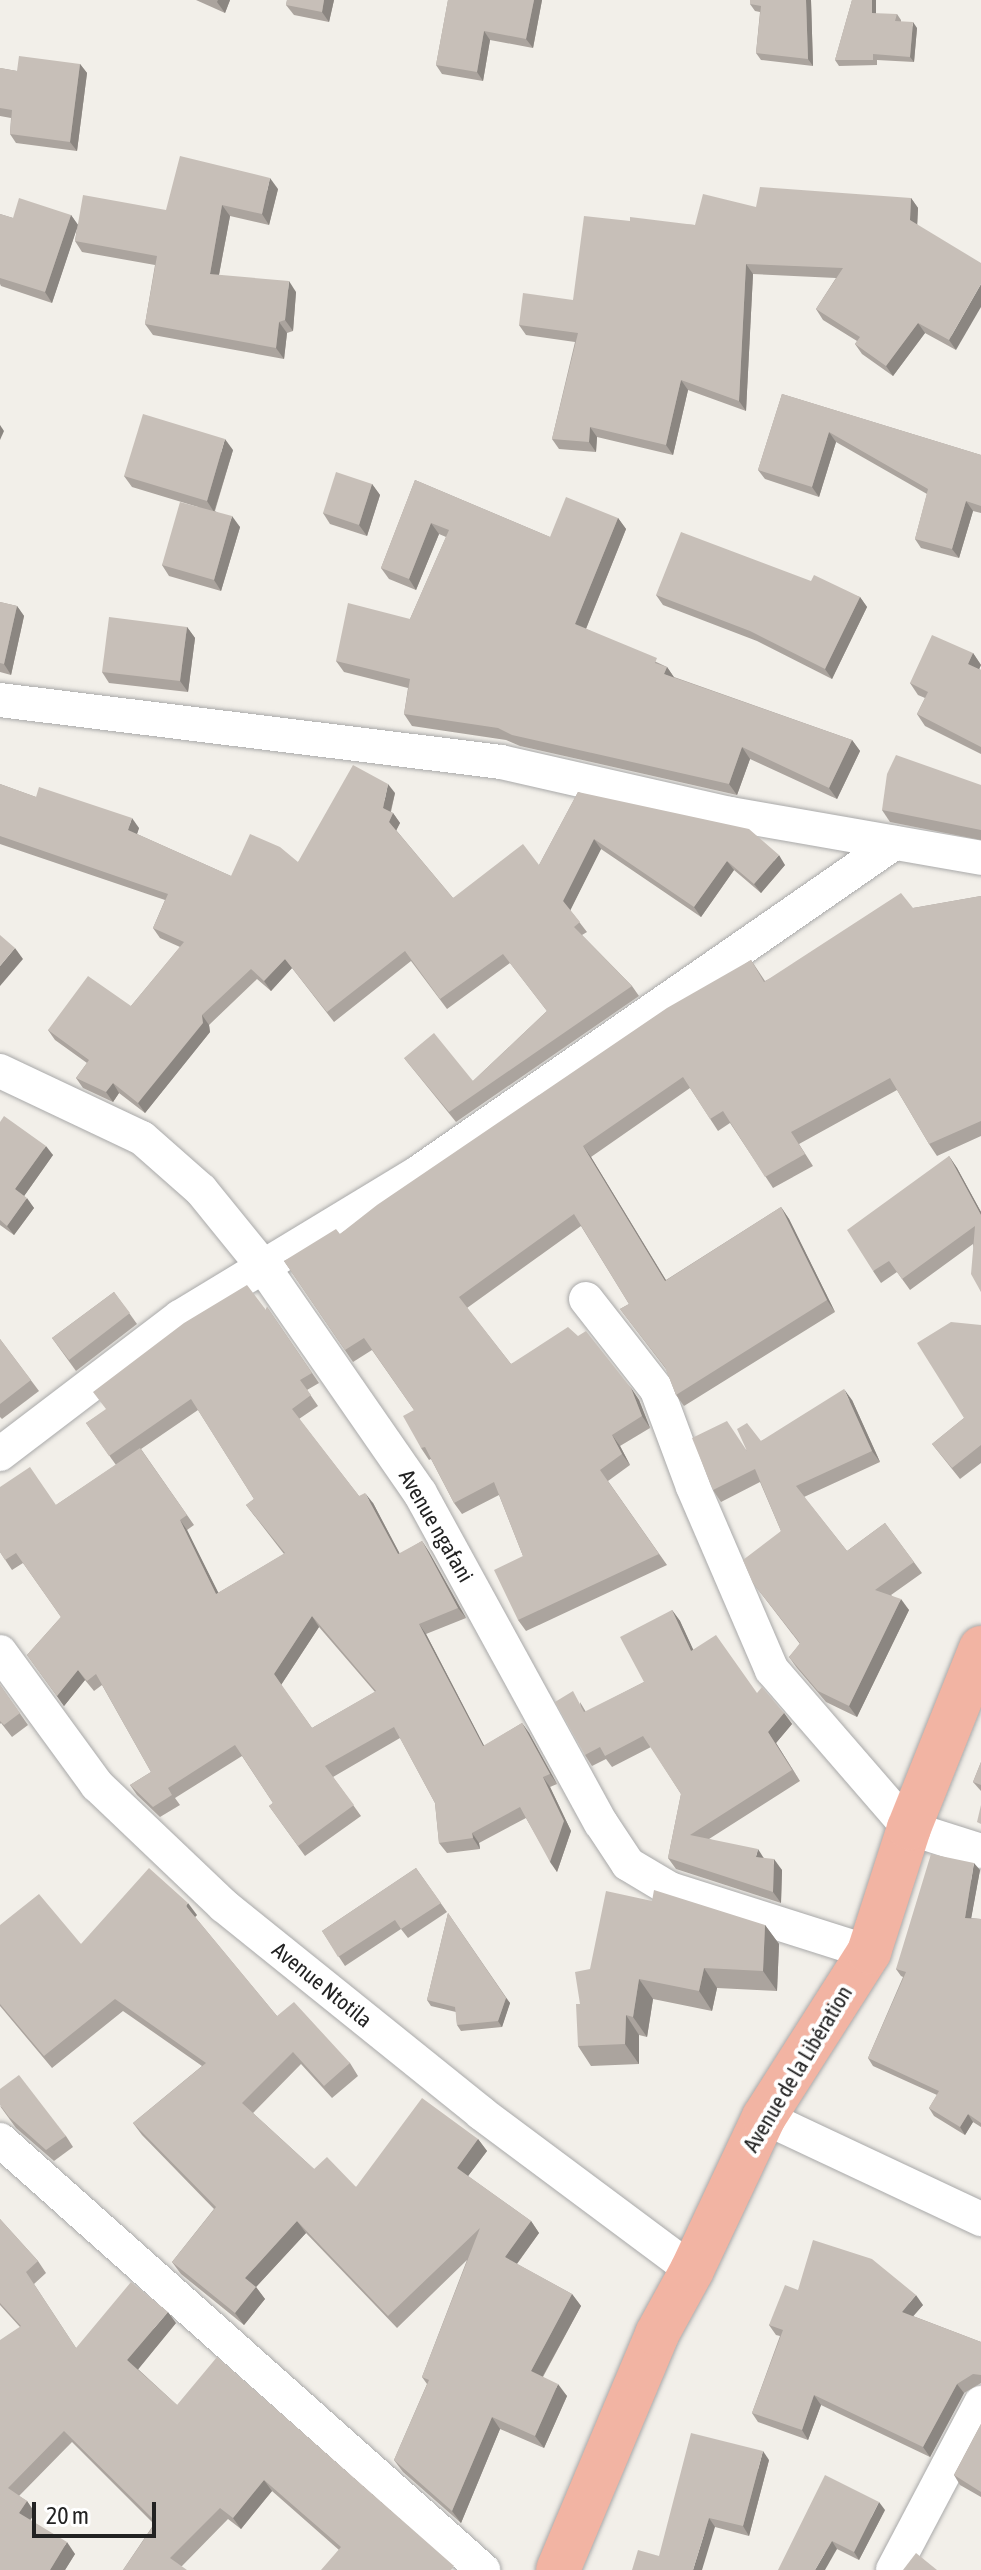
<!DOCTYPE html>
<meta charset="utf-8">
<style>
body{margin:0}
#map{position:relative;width:981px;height:2570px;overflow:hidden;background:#f2efe9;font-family:"Asap Condensed",sans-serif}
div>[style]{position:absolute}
.roads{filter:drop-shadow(0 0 2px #a9a9a9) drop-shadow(0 0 2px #a9a9a9)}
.minor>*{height:34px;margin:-17px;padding:0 17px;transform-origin:17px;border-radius:17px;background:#fff}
.trunk>*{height:44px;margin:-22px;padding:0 22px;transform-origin:22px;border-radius:22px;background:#f2b4a3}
.wall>*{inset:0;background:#aba49e}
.shaded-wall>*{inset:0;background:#8b8681}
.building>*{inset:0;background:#c7bfb8}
span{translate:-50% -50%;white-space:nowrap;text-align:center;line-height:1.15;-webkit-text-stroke:8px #fff;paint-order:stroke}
.street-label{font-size:22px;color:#222}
.scale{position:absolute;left:32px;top:2502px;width:124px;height:36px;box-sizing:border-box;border:4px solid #222;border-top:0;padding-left:10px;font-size:24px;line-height:28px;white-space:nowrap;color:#222;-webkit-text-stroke:6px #fff;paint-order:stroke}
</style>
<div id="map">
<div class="roads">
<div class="minor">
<div style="left:0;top:700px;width:505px;rotate:7.05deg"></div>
<div style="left:501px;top:762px;width:235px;rotate:12.8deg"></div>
<div style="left:730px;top:814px;width:255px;rotate:9.9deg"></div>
<div style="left:0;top:1071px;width:157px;rotate:25.3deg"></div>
<div style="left:142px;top:1138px;width:79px;rotate:41.4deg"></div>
<div style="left:201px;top:1190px;width:97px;rotate:50.9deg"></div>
<div style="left:262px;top:1265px;width:277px;rotate:55.3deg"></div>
<div style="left:420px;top:1493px;width:376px;rotate:61.3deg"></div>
<div style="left:601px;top:1823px;width:49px;rotate:56.6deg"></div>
<div style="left:628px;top:1864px;width:49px;rotate:30.8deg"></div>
<div style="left:670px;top:1889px;width:209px;rotate:17.6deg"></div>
<div style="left:586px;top:1299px;width:115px;rotate:52deg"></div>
<div style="left:657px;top:1390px;width:103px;rotate:69.6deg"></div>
<div style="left:693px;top:1487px;width:199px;rotate:66.7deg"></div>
<div style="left:772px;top:1670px;width:209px;rotate:49.1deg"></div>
<div style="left:909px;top:1828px;width:76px;rotate:17.7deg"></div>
<div style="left:0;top:1454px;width:226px;rotate:-37.3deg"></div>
<div style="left:180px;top:1317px;width:280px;rotate:-31.2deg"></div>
<div style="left:419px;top:1172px;width:578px;rotate:-34.71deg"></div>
<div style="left:0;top:1652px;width:165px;rotate:53.9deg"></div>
<div style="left:97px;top:1785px;width:175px;rotate:43.6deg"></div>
<div style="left:224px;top:1906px;width:330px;rotate:38.8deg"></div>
<div style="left:481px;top:2113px;width:263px;rotate:36.7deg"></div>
<div style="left:764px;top:2117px;width:240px;rotate:25.2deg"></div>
<div style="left:0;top:2140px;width:647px;rotate:41.68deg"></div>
<div style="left:893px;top:2570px;width:189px;rotate:-62.2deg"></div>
</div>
<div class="trunk">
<div style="left:558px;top:2570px;width:256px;rotate:-67.2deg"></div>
<div style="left:657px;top:2334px;width:73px;rotate:-61.3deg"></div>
<div style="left:692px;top:2270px;width:169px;rotate:-64.8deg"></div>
<div style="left:764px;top:2117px;width:196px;rotate:-57.5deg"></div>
<div style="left:869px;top:1952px;width:130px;rotate:-72.1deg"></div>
<div style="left:909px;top:1828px;width:194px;rotate:-68.2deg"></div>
</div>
</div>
<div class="wall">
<div style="clip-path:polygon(196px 0,230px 0,225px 13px)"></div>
<div style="clip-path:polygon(287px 0,334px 0,329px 22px,294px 15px,286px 5px)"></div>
<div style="clip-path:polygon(448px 0,542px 0,533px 48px,490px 40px,483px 81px,442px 74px,436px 65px)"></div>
<div style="clip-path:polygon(811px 0,813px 66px,761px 60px,756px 53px,760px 12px,755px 11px,750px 4px)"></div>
<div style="clip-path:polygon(852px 0,876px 0,876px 14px,897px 14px,901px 20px,901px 22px,917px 28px,914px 62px,877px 60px,877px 65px,839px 66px,835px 60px)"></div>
<div style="clip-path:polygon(80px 64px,87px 73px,77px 151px,16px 143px,10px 134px,11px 118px,0 116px,0 68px,17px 71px)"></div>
<div style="clip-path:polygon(278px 189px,269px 225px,230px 216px,219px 275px,296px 292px,293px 331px,287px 333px,284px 359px,153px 335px,145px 324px,155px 265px,82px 252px,75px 241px,77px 228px,52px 303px,1px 286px,0 284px,0 214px,13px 218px,71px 215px,78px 225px,166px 210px)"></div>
<div style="clip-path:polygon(911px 198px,918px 208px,917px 224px,956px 350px,925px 333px,893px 376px,862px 354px,855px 344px,857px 341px,823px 320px,816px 309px,836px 278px,753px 274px,746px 411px,688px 390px,673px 455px,597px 437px,596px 452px,559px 449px,552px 439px,575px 342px,526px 335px,519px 325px,573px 300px,630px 221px,695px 225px,756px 207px)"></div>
<div style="clip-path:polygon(782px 394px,981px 455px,981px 513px,973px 511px,959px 558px,921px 548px,915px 539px,927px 494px,836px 442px,819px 497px,765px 479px,758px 470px)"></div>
<div style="clip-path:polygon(233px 450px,215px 511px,240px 527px,221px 591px,169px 576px,162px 565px,198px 507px,132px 487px,124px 476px)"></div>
<div style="clip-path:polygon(415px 480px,550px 537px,618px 518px,626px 529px,586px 629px,667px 667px,674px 677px,852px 740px,860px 751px,837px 799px,750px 759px,737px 795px,520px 746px,506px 740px,412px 726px,404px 714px,408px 688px,344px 672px,336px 661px,410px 619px,446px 537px,439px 534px,416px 590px,389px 579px,381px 568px)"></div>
<div style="clip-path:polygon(372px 484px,380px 495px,367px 536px,330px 524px,323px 513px)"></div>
<div style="clip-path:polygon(811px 581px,860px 597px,867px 607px,832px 679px,757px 641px,663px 605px,656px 595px)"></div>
<div style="clip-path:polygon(0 602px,17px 606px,24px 616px,11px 675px,0 672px)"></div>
<div style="clip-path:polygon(187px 627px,195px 638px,188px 692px,109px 683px,102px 672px)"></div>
<div style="clip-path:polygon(973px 653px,981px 665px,979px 669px,981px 670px,981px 754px,925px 726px,917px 714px,925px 698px,918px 695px,910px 683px)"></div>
<div style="clip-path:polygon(0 784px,36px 797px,139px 828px,137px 834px,231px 876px,298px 862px,395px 793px,391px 812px,393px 813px,400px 823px,396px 830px,453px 898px,539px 865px,578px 792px,785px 865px,761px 893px,734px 870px,701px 917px,601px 849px,570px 910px,587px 932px,582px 935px,632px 986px,639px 996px,456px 1122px,404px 1058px,473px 1081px,547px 1011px,510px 963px,447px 1009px,411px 961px,334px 1022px,292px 968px,271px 991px,257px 979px,209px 1025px,210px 1032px,145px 1113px,119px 1093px,113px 1102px,83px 1088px,76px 1078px,87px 1063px,55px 1040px,48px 1030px,131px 1006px,180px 947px,160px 938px,153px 928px,165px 900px,0 844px,0 845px)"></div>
<div style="clip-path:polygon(981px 785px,981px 840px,890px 822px,882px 810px)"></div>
<div style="clip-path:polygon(981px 896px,981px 1136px,937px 1156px,929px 1144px,897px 1090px,799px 1144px,813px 1166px,773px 1188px,730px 1123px,718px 1131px,690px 1088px,591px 1157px,666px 1280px,781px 1207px,789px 1219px,835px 1312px,684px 1406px,676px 1395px,666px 1369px,620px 1309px,629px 1304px,581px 1226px,467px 1308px,511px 1364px,578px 1336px,631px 1388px,639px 1400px,650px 1428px,620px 1446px,630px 1465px,608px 1481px,667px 1565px,526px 1631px,518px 1620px,523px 1556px,499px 1495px,462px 1514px,454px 1503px,431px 1459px,429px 1460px,421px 1448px,414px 1410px,372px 1350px,353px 1362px,284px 1261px,340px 1234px,751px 960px,765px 981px,913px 908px)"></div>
<div style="clip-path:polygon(0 1122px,53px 1155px,24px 1196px,34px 1208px,14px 1235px,0 1225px)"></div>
<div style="clip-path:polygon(949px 1156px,957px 1168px,981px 1212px,981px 1292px,973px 1244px,910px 1290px,897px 1272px,881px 1283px,873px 1271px)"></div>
<div style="clip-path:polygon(114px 1292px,137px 1324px,76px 1371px,52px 1338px)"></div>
<div style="clip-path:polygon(evenodd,267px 1307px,319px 1383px,307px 1390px,318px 1406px,299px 1419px,359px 1496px,373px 1503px,400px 1554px,422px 1541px,429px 1552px,466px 1618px,426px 1634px,484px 1746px,522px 1723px,529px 1733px,557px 1784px,550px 1787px,571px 1831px,557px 1872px,526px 1818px,479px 1843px,480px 1849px,447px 1853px,439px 1843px,435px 1803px,400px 1738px,333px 1777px,361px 1816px,305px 1856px,269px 1806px,273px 1803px,242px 1756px,175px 1798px,180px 1805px,160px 1817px,137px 1795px,130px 1785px,151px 1772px,102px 1685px,94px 1691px,85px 1680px,64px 1706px,27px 1655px,61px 1617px,23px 1563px,12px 1570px,0 1552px,56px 1505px,116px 1465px,86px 1423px,266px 1310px,267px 1307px,198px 1410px,254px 1499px,246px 1505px,284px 1554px,218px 1593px,187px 1530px,194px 1525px,141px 1449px,198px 1410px,267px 1307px,319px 1627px,375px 1692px,312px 1728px,281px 1685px,319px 1627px)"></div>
<div style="clip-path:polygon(981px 1325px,981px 1463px,960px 1479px,932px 1444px,964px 1418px)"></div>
<div style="clip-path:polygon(0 1339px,39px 1391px,2px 1419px,0 1417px)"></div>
<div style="clip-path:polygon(852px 1400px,880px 1462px,804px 1497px,847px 1551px,885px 1523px,922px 1573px,891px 1595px,909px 1610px,857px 1717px,826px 1702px,797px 1668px,789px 1657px,800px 1644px,753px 1583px,781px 1531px,760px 1482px,721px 1502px,713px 1490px,746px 1450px,761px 1441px)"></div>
<div style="clip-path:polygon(672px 1610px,680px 1621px,693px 1650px,784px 1713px,792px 1724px,776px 1743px,800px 1781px,709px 1839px,764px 1858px,782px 1870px,781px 1903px,676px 1869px,668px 1858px,681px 1794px,651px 1747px,612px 1767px,606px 1759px,592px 1766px,585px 1755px,580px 1702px,586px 1712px,644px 1682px)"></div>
<div style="clip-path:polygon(0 1685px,28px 1725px,12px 1737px,1px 1723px,0 1724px)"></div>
<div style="clip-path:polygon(981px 1762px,981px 1791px,973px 1782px)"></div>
<div style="clip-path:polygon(416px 1868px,447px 1912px,408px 1938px,401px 1929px,345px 1966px,322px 1931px)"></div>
<div style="clip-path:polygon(980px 1870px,971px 1918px,981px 1919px,981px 2127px,973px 2122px,965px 2135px,934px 2116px,929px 2108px,937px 2095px,873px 2066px,868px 2058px,903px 1977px,901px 1976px,896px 1969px)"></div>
<div style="clip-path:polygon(448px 1913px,510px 2003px,502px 2027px,461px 2031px,457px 2025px,456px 2012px,431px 2006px,427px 2000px)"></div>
<div style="clip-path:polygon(197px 1915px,195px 1917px,277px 2016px,350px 2063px,358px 2076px,332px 2098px,301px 2064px,253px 2113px,314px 2169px,356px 2187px,478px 2139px,487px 2151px,468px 2176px,531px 2221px,539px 2233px,517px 2264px,572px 2294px,581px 2306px,543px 2377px,567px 2396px,544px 2448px,500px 2429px,461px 2523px,403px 2472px,394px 2460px,427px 2384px,422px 2377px,467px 2260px,397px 2328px,306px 2233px,256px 2287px,265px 2299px,244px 2325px,181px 2274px,172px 2262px,214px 2209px,142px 2135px,133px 2123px,202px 2066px,123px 2011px,52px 2068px,0 2006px,0 1925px,81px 1944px)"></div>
<div style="clip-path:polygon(765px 1925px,779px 1944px,777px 1991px,717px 1988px,712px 2011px,653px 1999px,647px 2037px,639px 2035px,639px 2064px,591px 2066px,578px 2046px,580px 2004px,590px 1969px)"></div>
<div style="clip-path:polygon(0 2106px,66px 2136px,73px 2147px,54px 2161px,16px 2128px)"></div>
<div style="clip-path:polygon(0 2219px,38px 2261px,46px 2273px,34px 2284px,76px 2348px,176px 2323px,138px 2369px,177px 2405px,454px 2566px,339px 2550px,272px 2491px,241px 2529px,228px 2519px,182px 2566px,123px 2570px,154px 2524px,72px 2442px,19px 2496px,27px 2501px,35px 2513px,30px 2520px,75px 2554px,65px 2570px,0 2570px,20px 2327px,0 2305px)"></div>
<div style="clip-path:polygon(798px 2290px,923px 2305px,913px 2316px,981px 2342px,981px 2383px,964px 2393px,930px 2457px,821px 2405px,808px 2440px,758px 2422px,752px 2413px,780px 2336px,776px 2335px,769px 2325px)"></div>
<div style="clip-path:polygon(981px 2424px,981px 2497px,960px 2485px,954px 2475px)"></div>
<div style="clip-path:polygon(769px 2460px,749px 2536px,715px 2527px,659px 2556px)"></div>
<div style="clip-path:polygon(885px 2510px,859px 2560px,837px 2549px,778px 2570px)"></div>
</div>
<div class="shaded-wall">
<div style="clip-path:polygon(218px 0,230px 0,225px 13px,217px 2px)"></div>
<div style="clip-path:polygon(324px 0,334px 0,329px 22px,322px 12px)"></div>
<div style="clip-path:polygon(534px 0,542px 0,533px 48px,526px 39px)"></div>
<div style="clip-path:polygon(806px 0,811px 0,813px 66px,808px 59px)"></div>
<div style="clip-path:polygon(872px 0,876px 0,876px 19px,872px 13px)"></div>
<div style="clip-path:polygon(913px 22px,917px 28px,914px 62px,910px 57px)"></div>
<div style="clip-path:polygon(484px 31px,490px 40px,483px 81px,477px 72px)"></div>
<div style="clip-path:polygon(80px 64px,87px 73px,77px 151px,70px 142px)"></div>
<div style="clip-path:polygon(270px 178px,278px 189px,269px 225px,262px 214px)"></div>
<div style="clip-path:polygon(911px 198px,918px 208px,917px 230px,910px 220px)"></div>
<div style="clip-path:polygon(222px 205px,230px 216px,217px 285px,210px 274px)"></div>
<div style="clip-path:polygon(71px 215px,78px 225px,52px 303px,45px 292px)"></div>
<div style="clip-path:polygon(746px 264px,753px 274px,746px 411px,739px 401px)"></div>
<div style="clip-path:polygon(289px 281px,296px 292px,293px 331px,285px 320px)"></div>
<div style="clip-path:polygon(981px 284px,981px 307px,956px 350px,949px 340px)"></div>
<div style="clip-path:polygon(279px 322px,287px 333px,284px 359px,276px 348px)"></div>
<div style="clip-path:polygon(918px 323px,925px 333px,893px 376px,886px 366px)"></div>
<div style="clip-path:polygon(681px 380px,688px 390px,673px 455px,666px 445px)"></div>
<div style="clip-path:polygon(0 425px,4px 431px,0 440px)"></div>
<div style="clip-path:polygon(590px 427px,597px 437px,596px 452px,589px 442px)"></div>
<div style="clip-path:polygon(829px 432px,836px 442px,819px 497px,812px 487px)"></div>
<div style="clip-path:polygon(225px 439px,233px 450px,214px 512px,207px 501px)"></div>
<div style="clip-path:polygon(372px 484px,380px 495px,367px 536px,359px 525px)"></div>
<div style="clip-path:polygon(966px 501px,973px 511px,959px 558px,952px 549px)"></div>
<div style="clip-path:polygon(232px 516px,240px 527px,221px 591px,214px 580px)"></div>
<div style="clip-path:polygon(618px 518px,626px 529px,583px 636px,575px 624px)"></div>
<div style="clip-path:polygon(431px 523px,439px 534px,416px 590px,409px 579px)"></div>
<div style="clip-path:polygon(860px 597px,867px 607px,832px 679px,825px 669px)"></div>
<div style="clip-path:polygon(17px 606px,24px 616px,11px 675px,4px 664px)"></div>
<div style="clip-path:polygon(187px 627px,195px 638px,188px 692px,180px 681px)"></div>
<div style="clip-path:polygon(973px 653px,981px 665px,976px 676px,968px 664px)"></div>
<div style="clip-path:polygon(667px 667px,675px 679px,664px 674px)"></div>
<div style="clip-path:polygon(852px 740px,860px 751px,837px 799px,829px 788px)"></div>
<div style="clip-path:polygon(742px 747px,750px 759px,737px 795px,729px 784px)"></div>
<div style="clip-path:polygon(388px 784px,395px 793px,389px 817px,383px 808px)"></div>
<div style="clip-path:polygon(393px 813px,400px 823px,396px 831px,389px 822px)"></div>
<div style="clip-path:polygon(132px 818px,139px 828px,135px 840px,128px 830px)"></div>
<div style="clip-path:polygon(594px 839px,601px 849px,570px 911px,563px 901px)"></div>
<div style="clip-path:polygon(779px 855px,785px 865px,761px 893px,754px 884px)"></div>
<div style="clip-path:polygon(727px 861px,734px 870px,701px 917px,694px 907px)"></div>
<div style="clip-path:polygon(15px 948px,23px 959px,0 986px,0 966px)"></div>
<div style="clip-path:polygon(285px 959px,292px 968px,271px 991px,264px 981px)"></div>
<div style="clip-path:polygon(202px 1015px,209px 1025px,210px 1032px,145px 1113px,138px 1103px)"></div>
<div style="clip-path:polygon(113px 1083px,119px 1093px,113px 1102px,106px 1092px)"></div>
<div style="clip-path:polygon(46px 1146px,53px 1155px,22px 1199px,15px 1189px)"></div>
<div style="clip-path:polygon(583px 1146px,591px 1157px,673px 1292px,665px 1281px)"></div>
<div style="clip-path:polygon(949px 1156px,957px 1168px,981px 1212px,981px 1215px)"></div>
<div style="clip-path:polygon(27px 1198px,34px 1208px,14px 1235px,7px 1226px)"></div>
<div style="clip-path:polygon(781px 1207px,789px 1219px,835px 1312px,827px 1300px)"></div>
<div style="clip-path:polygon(631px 1388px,639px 1400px,650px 1428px,642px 1416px)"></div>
<div style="clip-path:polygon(844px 1389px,852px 1400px,880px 1462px,872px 1451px)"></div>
<div style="clip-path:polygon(612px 1435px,620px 1446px,630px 1465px,622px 1454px)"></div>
<div style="clip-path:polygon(365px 1493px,373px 1503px,405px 1564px,398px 1554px)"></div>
<div style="clip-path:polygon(180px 1520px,187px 1530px,224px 1604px,216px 1594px)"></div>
<div style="clip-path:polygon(422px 1541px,429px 1552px,466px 1618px,458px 1608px)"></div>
<div style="clip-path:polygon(901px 1599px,909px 1610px,857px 1717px,849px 1706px)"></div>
<div style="clip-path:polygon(672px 1610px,680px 1621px,699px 1662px,691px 1651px)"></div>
<div style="clip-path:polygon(312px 1616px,319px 1627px,281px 1685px,274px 1674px)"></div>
<div style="clip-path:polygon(419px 1624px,426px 1634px,490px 1757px,483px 1746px)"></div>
<div style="clip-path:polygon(78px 1670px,85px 1680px,64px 1706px,57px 1696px)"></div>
<div style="clip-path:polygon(784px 1713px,792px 1724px,776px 1743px,800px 1781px,768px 1732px)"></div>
<div style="clip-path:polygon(522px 1723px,529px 1733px,557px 1784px,550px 1774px)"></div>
<div style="clip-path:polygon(543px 1777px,550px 1787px,571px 1831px,557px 1872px,550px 1862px)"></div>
<div style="clip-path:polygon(472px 1833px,479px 1843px,480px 1849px,473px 1838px)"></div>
<div style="clip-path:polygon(758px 1849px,765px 1860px,756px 1857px)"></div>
<div style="clip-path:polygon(774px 1859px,782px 1870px,781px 1903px,773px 1892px)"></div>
<div style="clip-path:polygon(974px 1863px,980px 1870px,970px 1925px,965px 1918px)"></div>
<div style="clip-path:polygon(188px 1903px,197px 1915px,194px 1918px,186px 1906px)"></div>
<div style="clip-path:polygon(765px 1925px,779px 1944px,777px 1991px,763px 1971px)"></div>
<div style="clip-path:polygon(704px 1968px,717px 1988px,712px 2011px,699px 1991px)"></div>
<div style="clip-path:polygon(639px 1979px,653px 1999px,647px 2037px,633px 2017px)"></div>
<div style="clip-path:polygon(506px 1998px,510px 2003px,502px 2027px,498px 2021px)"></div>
<div style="clip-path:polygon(626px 2015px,639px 2035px,639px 2064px,625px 2044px)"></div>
<div style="clip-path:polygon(968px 2114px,973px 2122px,965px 2135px,960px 2127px)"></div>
<div style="clip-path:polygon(478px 2139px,487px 2151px,465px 2180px,457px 2168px)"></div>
<div style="clip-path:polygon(297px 2221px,306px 2233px,256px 2287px,265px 2299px,244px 2325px,235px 2313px,245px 2278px)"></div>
<div style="clip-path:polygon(531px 2221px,539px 2233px,513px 2269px,505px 2257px)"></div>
<div style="clip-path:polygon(572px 2294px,581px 2306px,539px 2383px,531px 2371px)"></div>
<div style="clip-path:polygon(916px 2295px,923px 2305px,909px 2321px,902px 2312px)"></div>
<div style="clip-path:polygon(168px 2312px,176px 2323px,136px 2372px,127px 2360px)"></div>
<div style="clip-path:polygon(558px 2384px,567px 2396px,544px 2448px,535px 2436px)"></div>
<div style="clip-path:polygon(957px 2384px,964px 2393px,930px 2457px,923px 2447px)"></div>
<div style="clip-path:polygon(814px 2395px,821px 2405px,808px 2440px,802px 2430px)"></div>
<div style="clip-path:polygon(492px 2417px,500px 2429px,461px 2523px,452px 2511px)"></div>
<div style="clip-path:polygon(763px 2451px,769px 2460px,749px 2536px,743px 2526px)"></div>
<div style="clip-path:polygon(264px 2480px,272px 2491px,241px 2529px,233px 2518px)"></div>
<div style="clip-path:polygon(27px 2501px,35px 2513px,27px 2525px,19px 2513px)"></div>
<div style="clip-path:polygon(879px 2502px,885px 2510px,859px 2560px,854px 2552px)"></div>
<div style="clip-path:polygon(709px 2518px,715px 2527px,702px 2570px,693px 2570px)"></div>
<div style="clip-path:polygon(832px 2541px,837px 2549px,825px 2570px,815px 2570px)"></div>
<div style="clip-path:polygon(67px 2542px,75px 2554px,65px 2570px,50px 2570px)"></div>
</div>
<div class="building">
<div style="clip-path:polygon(287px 0,324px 0,322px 12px,286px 5px)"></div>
<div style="clip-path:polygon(448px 0,534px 0,526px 39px,484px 31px,477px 72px,436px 65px)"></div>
<div style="clip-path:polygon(750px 0,806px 0,808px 59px,756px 53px,761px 6px,750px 4px)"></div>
<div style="clip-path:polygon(852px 0,872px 0,872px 13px,897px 14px,895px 21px,913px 22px,910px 57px,873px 54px,873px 60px,835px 60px)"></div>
<div style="clip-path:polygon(19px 56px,80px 64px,70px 142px,10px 134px,12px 110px,0 108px,0 68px,17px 71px)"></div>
<div style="clip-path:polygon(180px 156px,270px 178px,262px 214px,222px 205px,210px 274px,289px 281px,285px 320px,279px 322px,276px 348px,145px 324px,157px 256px,75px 241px,83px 195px,166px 210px)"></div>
<div style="clip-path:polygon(760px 187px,911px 198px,910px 220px,981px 263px,981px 284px,949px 340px,918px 323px,886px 366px,855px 344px,860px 337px,816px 309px,843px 268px,746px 264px,739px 401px,681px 380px,666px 445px,590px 427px,589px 442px,552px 439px,578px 333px,519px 325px,523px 293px,573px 300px,584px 216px,630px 221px,630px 217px,695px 225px,703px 194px,756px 207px)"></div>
<div style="clip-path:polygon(19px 198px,71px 215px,45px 292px,0 278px,0 214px,13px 218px)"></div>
<div style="clip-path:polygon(782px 394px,981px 455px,981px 506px,966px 501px,952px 549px,915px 539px,928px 489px,829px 432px,812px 487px,758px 470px)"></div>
<div style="clip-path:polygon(143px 414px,225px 439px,207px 501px,124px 476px)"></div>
<div style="clip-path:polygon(336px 472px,372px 484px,359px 525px,323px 513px)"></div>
<div style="clip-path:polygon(415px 480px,550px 537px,566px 497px,618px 518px,575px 624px,657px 658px,655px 663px,667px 667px,664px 674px,852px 740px,829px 788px,742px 747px,729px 784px,512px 735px,498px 728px,404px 714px,410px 679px,336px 661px,348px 603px,410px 619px,449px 530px,431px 523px,409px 579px,381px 568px)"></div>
<div style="clip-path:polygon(180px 502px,232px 516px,214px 580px,162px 565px)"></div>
<div style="clip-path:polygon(681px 532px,811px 581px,814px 575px,860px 597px,825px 669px,750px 631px,656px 595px)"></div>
<div style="clip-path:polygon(0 602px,17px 606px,4px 664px,0 663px)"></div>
<div style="clip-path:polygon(109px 617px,187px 627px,180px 681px,102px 672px)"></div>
<div style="clip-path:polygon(932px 635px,973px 653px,968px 664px,981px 670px,981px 747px,917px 714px,928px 692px,910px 683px)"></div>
<div style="clip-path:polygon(896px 755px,981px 785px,981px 830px,882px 810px,887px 774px)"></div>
<div style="clip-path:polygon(353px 765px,388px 784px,383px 808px,393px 813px,389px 822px,453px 898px,523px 844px,539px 865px,578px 792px,749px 829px,779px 855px,754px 884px,727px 861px,694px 907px,594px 839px,563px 901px,580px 922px,574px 927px,632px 986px,449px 1112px,404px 1058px,434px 1033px,473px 1081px,547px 1011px,503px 954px,440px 999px,405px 951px,327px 1012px,285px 959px,264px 981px,251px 969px,202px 1015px,203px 1023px,138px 1103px,113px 1083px,106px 1092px,76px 1078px,89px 1060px,48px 1030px,88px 976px,131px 1006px,184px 942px,153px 928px,168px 894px,0 836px,0 784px,36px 797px,39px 787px,132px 818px,128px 830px,231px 876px,250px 834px,280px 847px,298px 862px)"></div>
<div style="clip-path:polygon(901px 893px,913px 908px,981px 896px,981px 1121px,929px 1144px,890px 1078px,791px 1132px,805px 1154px,765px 1177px,723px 1111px,710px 1119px,683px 1077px,583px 1146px,665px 1281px,781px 1207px,827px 1300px,676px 1395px,665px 1367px,620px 1309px,629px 1304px,574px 1214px,459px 1297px,511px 1364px,568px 1327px,578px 1336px,586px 1331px,631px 1388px,642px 1416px,612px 1435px,622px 1454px,600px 1470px,659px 1554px,518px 1620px,494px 1570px,523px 1556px,494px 1482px,454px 1503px,425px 1447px,421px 1448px,403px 1416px,414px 1410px,364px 1338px,345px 1350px,284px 1261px,336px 1229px,340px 1234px,377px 1205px,667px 1008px,751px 960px,764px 982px)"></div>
<div style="clip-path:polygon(0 935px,15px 948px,0 966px)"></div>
<div style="clip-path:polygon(4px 1116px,46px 1146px,15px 1189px,27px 1198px,7px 1226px,0 1220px,0 1122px)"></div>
<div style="clip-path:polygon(949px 1156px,981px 1215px,981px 1292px,971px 1274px,975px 1226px,902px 1279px,889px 1261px,873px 1271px,847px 1230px)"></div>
<div style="clip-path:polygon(evenodd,247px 1285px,266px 1310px,267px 1307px,312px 1373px,300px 1380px,311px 1395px,292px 1409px,359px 1496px,365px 1493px,398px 1554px,422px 1541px,458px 1608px,419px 1624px,483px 1746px,522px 1723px,550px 1774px,543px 1777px,564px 1821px,550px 1862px,520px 1807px,472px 1833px,473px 1838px,439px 1843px,435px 1803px,394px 1727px,325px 1766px,354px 1805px,298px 1846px,269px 1806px,273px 1803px,235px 1745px,168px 1788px,172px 1795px,153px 1807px,130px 1785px,151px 1772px,96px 1674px,87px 1681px,78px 1670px,57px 1696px,27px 1655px,61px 1617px,16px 1553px,5px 1560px,0 1552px,0 1487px,30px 1467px,56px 1505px,140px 1448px,187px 1515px,180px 1520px,216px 1594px,285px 1553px,246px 1505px,254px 1499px,191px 1399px,109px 1456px,86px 1423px,106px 1409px,93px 1392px,184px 1323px,247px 1285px,312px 1616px,376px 1691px,312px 1728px,274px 1674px,312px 1616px)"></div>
<div style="clip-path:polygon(114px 1292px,130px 1313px,69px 1360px,52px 1338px)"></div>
<div style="clip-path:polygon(951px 1322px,981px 1325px,981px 1445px,952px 1468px,932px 1444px,964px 1418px,917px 1343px)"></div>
<div style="clip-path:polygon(0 1339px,31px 1380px,0 1404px)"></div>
<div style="clip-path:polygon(844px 1389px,872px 1451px,796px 1486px,847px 1551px,885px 1523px,914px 1562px,875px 1590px,901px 1599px,849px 1706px,818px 1691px,789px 1657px,800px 1643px,753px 1583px,743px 1560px,781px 1531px,755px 1469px,713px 1490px,692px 1438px,727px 1421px,747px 1451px,737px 1429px,747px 1423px,761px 1441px)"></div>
<div style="clip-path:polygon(672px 1610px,691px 1651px,716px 1635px,757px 1693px,762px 1687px,784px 1713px,768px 1732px,792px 1770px,690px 1835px,758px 1849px,756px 1857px,774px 1859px,773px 1892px,668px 1858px,681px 1794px,643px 1736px,605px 1756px,600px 1747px,585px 1755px,555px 1702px,573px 1691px,584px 1712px,644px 1682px,620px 1637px)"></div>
<div style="clip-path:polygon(0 1685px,20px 1713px,4px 1725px,0 1721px)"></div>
<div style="clip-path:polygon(981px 1762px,981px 1785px,973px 1782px)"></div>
<div style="clip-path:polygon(981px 1805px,981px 1824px,977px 1822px)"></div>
<div style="clip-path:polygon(931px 1854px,974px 1863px,965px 1918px,981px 1919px,981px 2123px,968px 2114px,960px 2127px,929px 2108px,939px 2091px,868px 2058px,906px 1972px,896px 1969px)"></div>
<div style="clip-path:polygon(149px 1868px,188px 1903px,186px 1906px,277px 2016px,294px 2002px,350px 2063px,324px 2086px,293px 2052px,242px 2103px,314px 2169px,327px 2157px,356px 2187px,422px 2098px,478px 2139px,457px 2168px,531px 2221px,505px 2257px,572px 2294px,531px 2371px,558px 2384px,535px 2436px,492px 2417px,452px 2511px,394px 2460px,429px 2380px,422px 2377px,480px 2228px,388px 2316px,297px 2221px,245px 2278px,256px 2287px,235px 2313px,172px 2262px,216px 2207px,133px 2123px,206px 2063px,115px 1999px,44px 2056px,0 2004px,0 1925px,39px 1894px,81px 1944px)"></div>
<div style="clip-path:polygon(416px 1868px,441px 1903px,401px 1929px,395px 1920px,338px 1957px,322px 1931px)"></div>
<div style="clip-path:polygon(654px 1890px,765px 1925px,763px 1971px,704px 1968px,699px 1991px,639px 1979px,633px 2017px,626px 2015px,625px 2044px,578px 2046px,576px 2004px,580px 2004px,575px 1972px,590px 1969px,606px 1891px,652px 1901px)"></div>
<div style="clip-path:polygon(448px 1913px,506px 1998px,498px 2021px,457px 2025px,455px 2007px,427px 2000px)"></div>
<div style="clip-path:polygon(19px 2075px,66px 2136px,46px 2150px,9px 2117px,0 2105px,0 2089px)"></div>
<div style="clip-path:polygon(0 2219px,38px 2261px,26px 2272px,76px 2348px,131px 2282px,168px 2312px,127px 2360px,177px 2405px,217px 2357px,454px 2566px,451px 2570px,321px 2570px,341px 2547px,264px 2480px,233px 2518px,220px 2508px,170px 2558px,187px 2570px,123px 2570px,156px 2522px,64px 2431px,8px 2488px,27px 2501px,19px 2513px,67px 2542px,50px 2570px,0 2570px,0 2340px,21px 2326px,0 2303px)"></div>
<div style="clip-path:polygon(813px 2240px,872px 2259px,916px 2295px,902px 2312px,981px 2342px,981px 2375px,973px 2374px,957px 2384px,923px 2447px,814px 2395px,802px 2430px,752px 2413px,783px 2330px,769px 2325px,785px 2285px,798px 2290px)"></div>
<div style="clip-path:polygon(981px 2424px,981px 2492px,954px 2475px)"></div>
<div style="clip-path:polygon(691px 2433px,763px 2451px,743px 2526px,709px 2518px,693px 2570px,632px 2570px,638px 2550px,659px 2556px)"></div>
<div style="clip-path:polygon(825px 2475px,879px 2502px,854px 2552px,832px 2541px,815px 2570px,778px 2570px)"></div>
<div style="clip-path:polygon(916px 2553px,937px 2570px,903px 2570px)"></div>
</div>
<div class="street-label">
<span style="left:436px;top:1526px;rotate:60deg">Avenue ngafani</span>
<span style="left:322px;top:1985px;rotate:39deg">Avenue Ntotila</span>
<span style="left:798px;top:2069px;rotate:-59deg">Avenue de la Libération</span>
</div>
<div class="scale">20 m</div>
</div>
